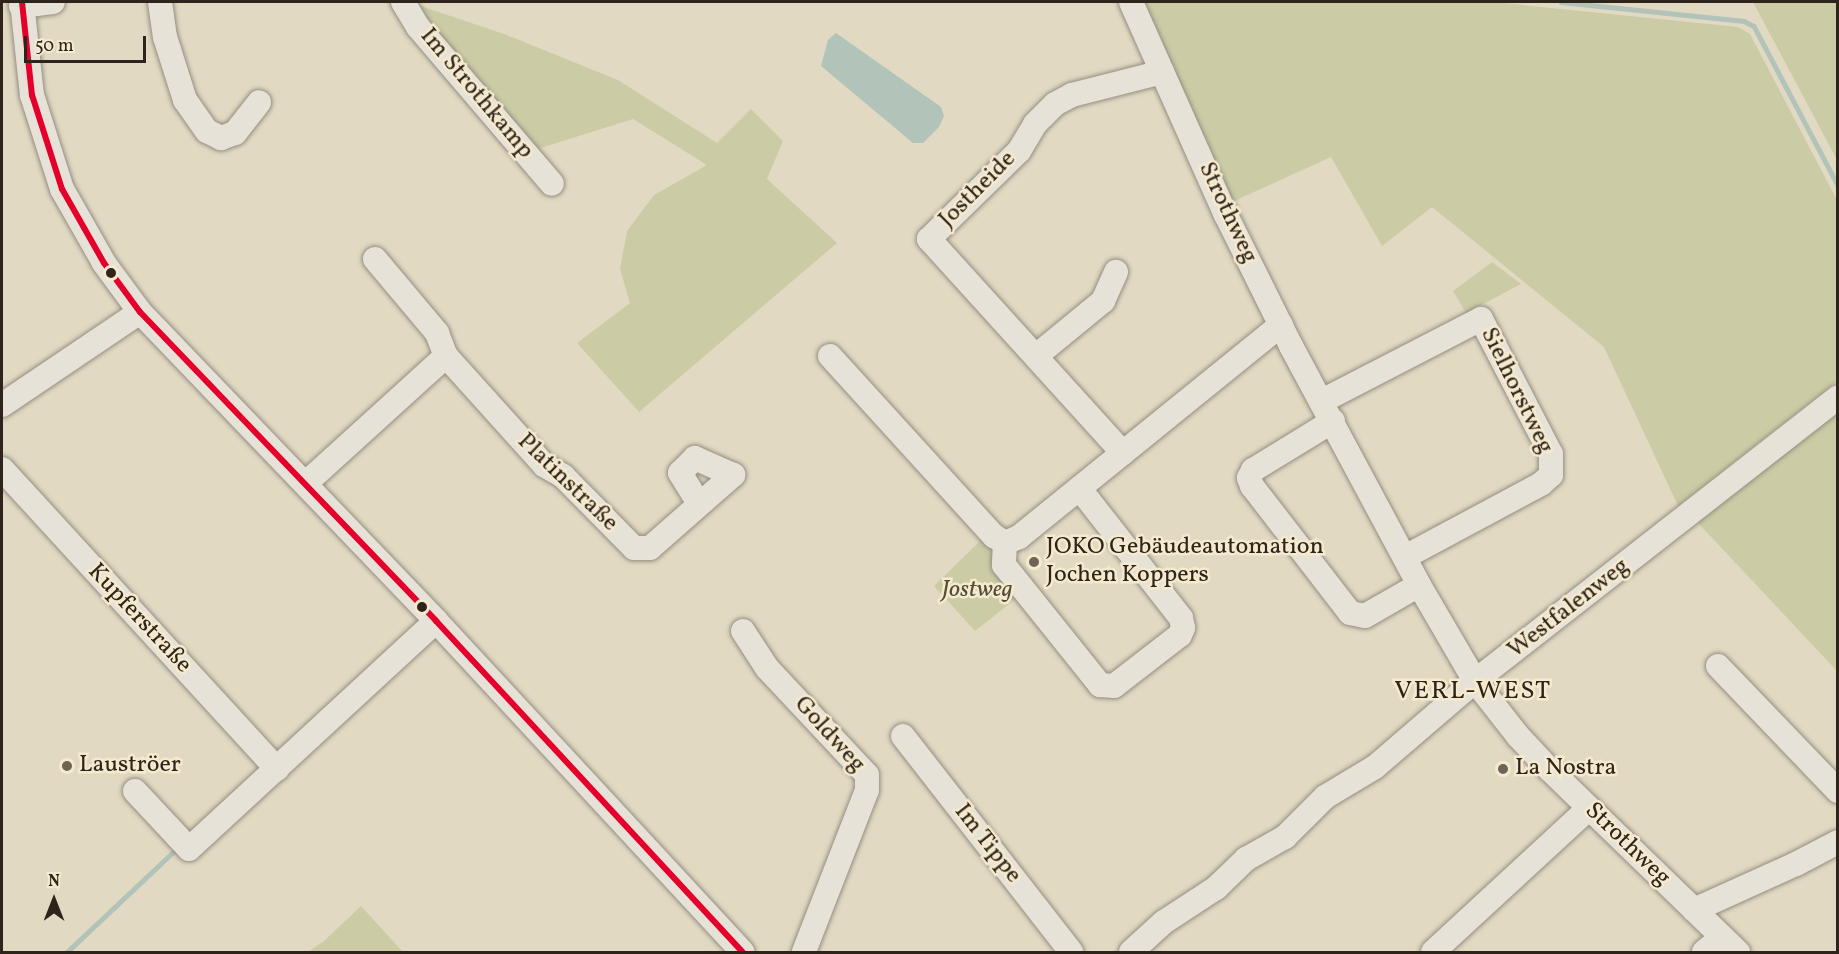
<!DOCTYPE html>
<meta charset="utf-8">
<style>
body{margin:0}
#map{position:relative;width:1839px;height:954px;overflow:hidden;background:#e2d9c2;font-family:Vollkorn,serif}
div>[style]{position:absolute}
.green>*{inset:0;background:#cbcca5}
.water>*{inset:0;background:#b2c3ba}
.stream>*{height:4.5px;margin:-2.25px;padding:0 2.25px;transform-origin:2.25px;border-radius:2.25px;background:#b2c3ba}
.roads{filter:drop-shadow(0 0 2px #948e81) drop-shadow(0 0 2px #948e81)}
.minor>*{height:24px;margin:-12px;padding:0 12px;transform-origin:12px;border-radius:12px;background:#e7e2d7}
.bus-1>*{height:6px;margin:-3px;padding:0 3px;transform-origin:3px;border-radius:3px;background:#e4002b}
.dots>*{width:16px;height:16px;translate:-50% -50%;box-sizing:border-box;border:3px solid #f5eace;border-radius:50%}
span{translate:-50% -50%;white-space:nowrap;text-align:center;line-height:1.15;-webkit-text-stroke:5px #f5eace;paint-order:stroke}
.street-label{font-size:24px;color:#2f241b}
.poi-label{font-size:24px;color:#2f241b}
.left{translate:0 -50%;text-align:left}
.park-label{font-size:24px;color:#524c38;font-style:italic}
.neighbourhood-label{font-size:26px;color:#2f241b;letter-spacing:1.5px}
.frame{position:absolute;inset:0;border:3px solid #2f241b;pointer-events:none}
.north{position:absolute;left:24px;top:870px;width:60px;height:60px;-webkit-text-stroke:4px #f5eace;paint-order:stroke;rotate:0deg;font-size:16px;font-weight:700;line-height:24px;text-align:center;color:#2f241b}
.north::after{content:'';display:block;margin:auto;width:21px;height:27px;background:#2f241b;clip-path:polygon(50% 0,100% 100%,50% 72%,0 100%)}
.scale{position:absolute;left:24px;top:36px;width:122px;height:27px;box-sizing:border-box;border:3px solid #2f241b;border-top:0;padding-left:8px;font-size:18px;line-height:21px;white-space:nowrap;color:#2f241b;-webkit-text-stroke:4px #f5eace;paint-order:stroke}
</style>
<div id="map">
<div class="green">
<div style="clip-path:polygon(1147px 2px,1493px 2px,1738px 27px,1750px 34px,1837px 200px,1837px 381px,1678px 506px,1604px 347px,1432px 207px,1382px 246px,1331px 157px,1230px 203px,1141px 4px)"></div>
<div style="clip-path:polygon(1753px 2px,1837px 2px,1837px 160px)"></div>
<div style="clip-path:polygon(412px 3px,507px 35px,618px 80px,717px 143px,751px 109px,783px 141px,767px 179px,837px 243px,639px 412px,577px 343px,630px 303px,620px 269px,627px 231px,654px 195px,707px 165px,633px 119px,531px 151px)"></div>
<div style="clip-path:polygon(1492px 262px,1521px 284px,1466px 313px,1453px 291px)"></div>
<div style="clip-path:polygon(1837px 410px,1837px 671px,1698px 523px)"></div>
<div style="clip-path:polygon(984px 537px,996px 549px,1018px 597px,975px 631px,934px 586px)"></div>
<div style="clip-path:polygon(361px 906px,403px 952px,308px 952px,324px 941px)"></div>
</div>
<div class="water">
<div style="clip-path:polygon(836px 33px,941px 107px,944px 116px,939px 127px,923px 143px,913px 143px,821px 66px,828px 40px)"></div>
</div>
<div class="stream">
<div style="left:1561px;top:2px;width:184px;rotate:5.9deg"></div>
<div style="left:1744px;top:21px;width:11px;rotate:27deg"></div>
<div style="left:1754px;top:26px;width:180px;rotate:62.2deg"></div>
<div style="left:67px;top:952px;width:147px;rotate:-43.3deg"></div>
</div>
<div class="roads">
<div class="minor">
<div style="left:22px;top:2px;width:94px;rotate:83.9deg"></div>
<div style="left:32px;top:95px;width:99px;rotate:72.3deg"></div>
<div style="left:62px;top:189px;width:85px;rotate:60.4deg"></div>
<div style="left:104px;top:263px;width:61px;rotate:53.7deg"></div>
<div style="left:140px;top:312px;width:428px;rotate:46.2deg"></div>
<div style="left:436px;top:621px;width:451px;rotate:47.2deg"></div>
<div style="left:160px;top:2px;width:35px;rotate:82deg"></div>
<div style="left:165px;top:37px;width:66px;rotate:72.4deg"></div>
<div style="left:185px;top:100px;width:38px;rotate:55deg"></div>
<div style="left:207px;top:131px;width:16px;rotate:27deg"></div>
<div style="left:221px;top:138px;width:15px;rotate:-20deg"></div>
<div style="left:235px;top:133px;width:39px;rotate:-52deg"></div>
<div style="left:403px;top:2px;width:29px;rotate:59deg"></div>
<div style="left:418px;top:27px;width:206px;rotate:49.5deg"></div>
<div style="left:1131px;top:2px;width:233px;rotate:66deg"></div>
<div style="left:1226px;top:215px;width:146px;rotate:63.6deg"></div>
<div style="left:1291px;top:346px;width:271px;rotate:61.8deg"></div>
<div style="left:1419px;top:585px;width:111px;rotate:59.7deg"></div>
<div style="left:1475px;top:681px;width:70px;rotate:52deg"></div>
<div style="left:1518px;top:736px;width:47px;rotate:46.7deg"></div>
<div style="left:1550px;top:770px;width:262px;rotate:44.1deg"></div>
<div style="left:21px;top:6px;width:32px;rotate:-7deg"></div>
<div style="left:375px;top:259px;width:97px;rotate:50deg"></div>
<div style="left:437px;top:333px;width:25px;rotate:69deg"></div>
<div style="left:446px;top:356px;width:147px;rotate:48deg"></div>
<div style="left:544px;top:465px;width:22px;rotate:30deg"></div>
<div style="left:563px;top:476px;width:101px;rotate:45.4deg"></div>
<div style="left:634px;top:548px;width:16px"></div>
<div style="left:650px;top:548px;width:111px;rotate:-41.3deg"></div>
<div style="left:733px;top:475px;width:42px;rotate:-155.9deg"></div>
<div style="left:695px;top:458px;width:21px;rotate:135deg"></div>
<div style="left:680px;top:473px;width:36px;rotate:58deg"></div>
<div style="left:830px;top:356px;width:244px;rotate:47.7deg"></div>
<div style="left:994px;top:536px;width:13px;rotate:32deg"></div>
<div style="left:1005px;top:543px;width:22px;rotate:93deg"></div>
<div style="left:1004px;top:565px;width:154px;rotate:51.3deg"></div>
<div style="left:1100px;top:685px;width:14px;rotate:4deg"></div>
<div style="left:1114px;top:686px;width:83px;rotate:-37.7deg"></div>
<div style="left:1180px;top:635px;width:8px;rotate:-67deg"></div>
<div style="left:1183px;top:628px;width:10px;rotate:-101deg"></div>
<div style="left:1181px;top:618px;width:165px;rotate:-128.1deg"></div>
<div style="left:1036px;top:356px;width:87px;rotate:-39.4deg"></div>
<div style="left:1103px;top:301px;width:32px;rotate:-66deg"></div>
<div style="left:1322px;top:401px;width:179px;rotate:-27.3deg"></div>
<div style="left:1481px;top:319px;width:152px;rotate:62.6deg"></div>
<div style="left:1551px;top:454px;width:21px;rotate:90deg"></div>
<div style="left:1551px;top:475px;width:13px;rotate:138deg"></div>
<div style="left:1541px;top:484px;width:154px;rotate:151.8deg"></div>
<div style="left:2px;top:405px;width:166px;rotate:-34deg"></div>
<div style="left:1333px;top:421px;width:94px;rotate:148.5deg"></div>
<div style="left:1253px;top:470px;width:9px;rotate:117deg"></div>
<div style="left:1249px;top:478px;width:9px;rotate:69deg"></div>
<div style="left:1252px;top:486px;width:160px;rotate:52.3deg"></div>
<div style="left:1350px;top:613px;width:15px;rotate:11deg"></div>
<div style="left:1365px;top:616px;width:62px;rotate:-29.9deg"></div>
<div style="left:1123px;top:453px;width:289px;rotate:-132.2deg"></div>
<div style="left:929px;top:239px;width:126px;rotate:-44.4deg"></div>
<div style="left:1019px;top:151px;width:31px;rotate:-59deg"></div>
<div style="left:1035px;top:124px;width:28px;rotate:-45deg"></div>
<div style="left:1055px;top:104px;width:19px;rotate:-28deg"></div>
<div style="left:1072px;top:95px;width:93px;rotate:-14.3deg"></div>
<div style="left:2px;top:469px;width:407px;rotate:47.5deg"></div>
<div style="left:306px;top:483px;width:189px;rotate:-42.2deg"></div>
<div style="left:1005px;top:543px;width:15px;rotate:-23deg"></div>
<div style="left:1019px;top:537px;width:337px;rotate:-39deg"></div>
<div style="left:743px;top:631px;width:44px;rotate:57deg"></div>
<div style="left:767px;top:668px;width:146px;rotate:46.9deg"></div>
<div style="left:867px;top:775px;width:15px;rotate:90deg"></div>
<div style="left:867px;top:790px;width:174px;rotate:111.3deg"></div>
<div style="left:1718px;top:666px;width:173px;rotate:46.2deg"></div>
<div style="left:903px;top:736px;width:274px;rotate:52.1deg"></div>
<div style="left:135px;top:791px;width:79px;rotate:47deg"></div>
<div style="left:189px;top:849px;width:336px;rotate:-42.7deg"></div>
<div style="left:1694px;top:910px;width:112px;rotate:-24.3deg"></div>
<div style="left:1796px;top:864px;width:47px;rotate:-27.6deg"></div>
<div style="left:1131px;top:952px;width:45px;rotate:-42.3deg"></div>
<div style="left:1164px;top:922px;width:62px;rotate:-33.2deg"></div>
<div style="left:1216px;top:888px;width:42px;rotate:-44deg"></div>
<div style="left:1246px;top:859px;width:45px;rotate:-29.4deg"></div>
<div style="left:1285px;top:837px;width:57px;rotate:-45deg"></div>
<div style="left:1325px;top:797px;width:58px;rotate:-31deg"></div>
<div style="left:1375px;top:767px;width:132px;rotate:-40.7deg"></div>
<div style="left:1475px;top:681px;width:461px;rotate:-38deg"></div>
<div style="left:1433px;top:952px;width:212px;rotate:-42.7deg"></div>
<div style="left:1704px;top:952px;width:23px;rotate:-40deg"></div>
</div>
</div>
<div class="bus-1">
<div style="left:22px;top:2px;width:94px;rotate:83.9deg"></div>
<div style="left:32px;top:95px;width:99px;rotate:72.3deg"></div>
<div style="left:62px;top:189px;width:85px;rotate:60.4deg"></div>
<div style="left:104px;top:263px;width:61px;rotate:53.7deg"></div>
<div style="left:140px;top:312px;width:428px;rotate:46.2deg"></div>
<div style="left:436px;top:621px;width:451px;rotate:47.2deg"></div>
</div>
<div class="dots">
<div style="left:111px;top:273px;background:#2f241b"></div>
<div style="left:1034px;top:562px;background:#6e6355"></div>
<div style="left:422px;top:607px;background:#2f241b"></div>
<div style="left:67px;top:766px;background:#6e6355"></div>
<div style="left:1503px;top:769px;background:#6e6355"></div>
</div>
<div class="street-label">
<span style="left:476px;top:94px;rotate:50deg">Im Strothkamp</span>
<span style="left:978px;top:190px;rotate:-45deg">Jostheide</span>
<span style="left:1227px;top:213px;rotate:65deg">Strothweg</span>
<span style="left:1516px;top:391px;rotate:64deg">Sielhorstweg</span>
<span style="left:567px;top:483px;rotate:44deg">Platinstraße</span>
<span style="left:1569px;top:609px;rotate:-38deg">Westfalenweg</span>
<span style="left:139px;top:619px;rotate:47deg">Kupferstraße</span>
<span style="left:829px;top:735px;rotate:48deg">Goldweg</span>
<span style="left:987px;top:844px;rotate:52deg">Im Tippe</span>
<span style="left:1627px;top:845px;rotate:44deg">Strothweg</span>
</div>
<div class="poi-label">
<span class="left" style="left:1046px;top:562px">JOKO Gebäudeautomation<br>Jochen Koppers</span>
<span class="left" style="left:79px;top:766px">Lauströer</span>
<span class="left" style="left:1515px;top:769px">La Nostra</span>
</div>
<div class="park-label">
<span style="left:977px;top:591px">Jostweg</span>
</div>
<div class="neighbourhood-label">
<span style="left:1473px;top:692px">VERL-WEST</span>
</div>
<div class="frame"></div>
<div class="north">N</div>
<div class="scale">50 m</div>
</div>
